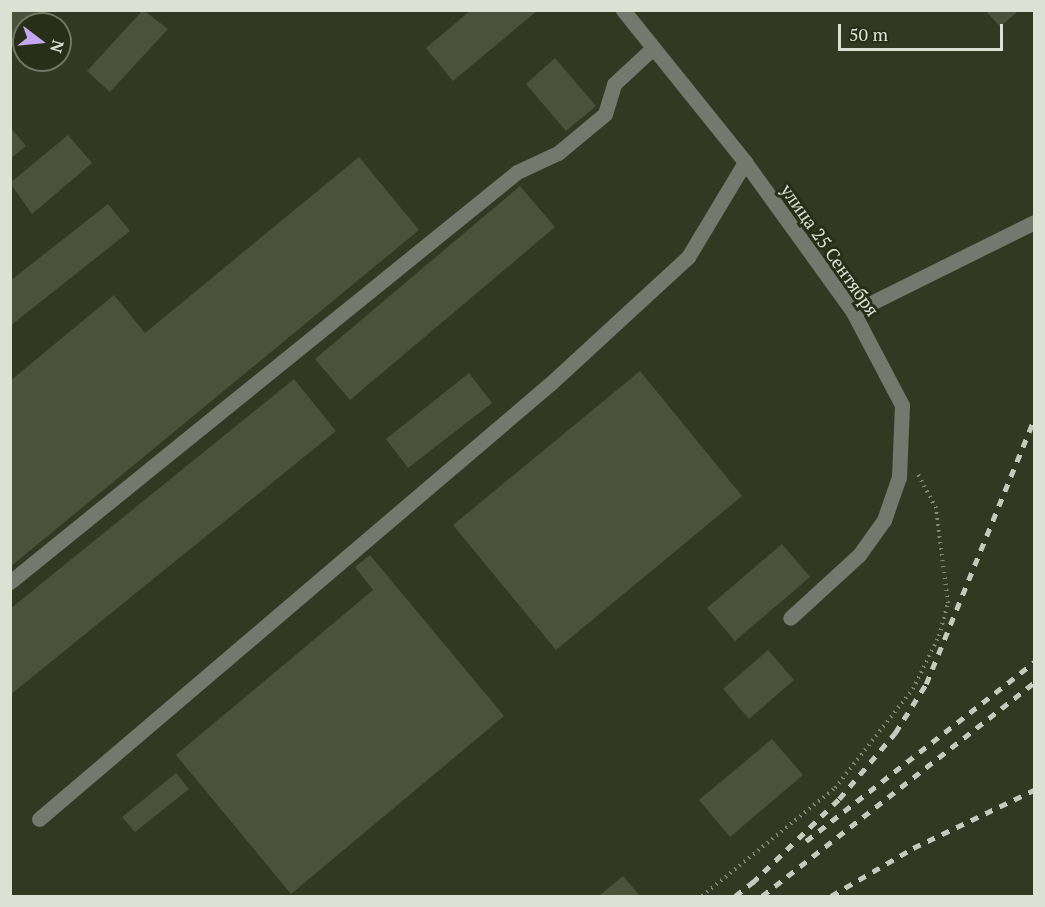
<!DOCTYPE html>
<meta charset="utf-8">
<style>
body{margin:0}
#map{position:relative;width:1045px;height:907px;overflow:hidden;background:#323923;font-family:"PT Serif",serif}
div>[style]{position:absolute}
.building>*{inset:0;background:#4a523b}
.path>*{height:4px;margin-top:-2px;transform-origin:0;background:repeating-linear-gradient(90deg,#828876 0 1.5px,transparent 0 6px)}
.minor>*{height:15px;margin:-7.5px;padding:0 7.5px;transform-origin:7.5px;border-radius:7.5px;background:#74786d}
.rail>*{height:4.5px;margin-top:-2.25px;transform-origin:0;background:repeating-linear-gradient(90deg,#c5cabc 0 8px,transparent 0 16px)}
span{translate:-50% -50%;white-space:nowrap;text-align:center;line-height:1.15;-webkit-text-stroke:6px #282f19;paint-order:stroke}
.street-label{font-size:18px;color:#dce1d4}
.frame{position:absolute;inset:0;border:12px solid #dce1d4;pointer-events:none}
.north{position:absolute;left:12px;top:12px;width:60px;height:60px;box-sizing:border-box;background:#282f19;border:2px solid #707664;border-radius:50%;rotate:106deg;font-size:16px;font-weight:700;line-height:24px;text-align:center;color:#dce1d4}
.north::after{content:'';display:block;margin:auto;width:21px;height:27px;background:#c5a6f0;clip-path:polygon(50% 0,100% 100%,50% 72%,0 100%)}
.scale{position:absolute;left:838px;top:24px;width:165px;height:27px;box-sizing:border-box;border:3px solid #dce1d4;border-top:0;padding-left:8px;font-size:18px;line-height:21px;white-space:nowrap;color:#dce1d4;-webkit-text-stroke:4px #282f19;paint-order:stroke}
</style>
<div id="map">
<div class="building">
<div style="clip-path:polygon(10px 10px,34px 10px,44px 24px,24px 24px,19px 49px,10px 38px)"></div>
<div style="clip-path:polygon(143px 10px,168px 29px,110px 92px,87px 71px)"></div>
<div style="clip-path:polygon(471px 10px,538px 10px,453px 81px,426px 48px)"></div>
<div style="clip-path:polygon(985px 10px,1019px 10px,1000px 27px)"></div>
<div style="clip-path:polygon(555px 58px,596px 106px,566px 131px,526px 84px)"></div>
<div style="clip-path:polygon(10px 127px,26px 146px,10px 159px)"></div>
<div style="clip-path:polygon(68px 135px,92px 163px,32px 214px,10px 183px)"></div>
<div style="clip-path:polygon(359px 157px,419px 230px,10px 567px,10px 381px,114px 295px,145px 333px)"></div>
<div style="clip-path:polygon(520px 186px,555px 227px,350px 400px,315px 359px)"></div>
<div style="clip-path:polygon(108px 204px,130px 231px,10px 326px,10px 281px)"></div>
<div style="clip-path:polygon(640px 371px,742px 496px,556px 650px,453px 525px)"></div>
<div style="clip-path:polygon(469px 373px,492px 403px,408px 468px,386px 439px)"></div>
<div style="clip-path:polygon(294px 379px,336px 431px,10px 695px,10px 609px)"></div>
<div style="clip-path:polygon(782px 544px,810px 577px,735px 641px,707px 608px)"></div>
<div style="clip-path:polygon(370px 555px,504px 716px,291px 894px,176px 755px,373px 590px,355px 567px)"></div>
<div style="clip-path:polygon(768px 650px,794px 680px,749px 719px,723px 689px)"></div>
<div style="clip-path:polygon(772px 739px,803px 775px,730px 837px,699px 800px)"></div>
<div style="clip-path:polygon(176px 773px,189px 789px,135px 832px,122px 817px)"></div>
<div style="clip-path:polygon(623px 876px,640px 896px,599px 896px)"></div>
</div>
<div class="path">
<div style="left:702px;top:896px;width:171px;rotate:-39.1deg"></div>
<div style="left:835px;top:788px;width:126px;rotate:-51.8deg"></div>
<div style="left:913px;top:689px;width:59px;rotate:-63.9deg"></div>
<div style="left:939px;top:636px;width:34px;rotate:-75deg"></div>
<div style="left:948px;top:603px;width:96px;rotate:-97.2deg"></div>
<div style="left:936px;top:508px;width:38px;rotate:-118deg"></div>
</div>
<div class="minor">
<div style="left:623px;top:10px;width:195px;rotate:51.2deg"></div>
<div style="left:745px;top:162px;width:185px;rotate:54.2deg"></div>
<div style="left:853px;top:312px;width:105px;rotate:62.2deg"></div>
<div style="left:902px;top:405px;width:72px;rotate:92.4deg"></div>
<div style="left:899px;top:477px;width:46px;rotate:109.2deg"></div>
<div style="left:884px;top:520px;width:43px;rotate:125.5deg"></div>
<div style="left:859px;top:555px;width:93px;rotate:137.6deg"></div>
<div style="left:853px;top:312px;width:202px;rotate:-26.4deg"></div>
<div style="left:10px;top:582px;width:652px;rotate:-38.96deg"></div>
<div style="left:517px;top:172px;width:45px;rotate:-24.9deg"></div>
<div style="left:558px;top:153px;width:61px;rotate:-39.7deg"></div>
<div style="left:605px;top:114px;width:31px;rotate:-73deg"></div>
<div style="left:614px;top:84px;width:53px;rotate:-42.7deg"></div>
<div style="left:39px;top:819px;width:672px;rotate:-40.42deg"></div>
<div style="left:551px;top:383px;width:186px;rotate:-42.6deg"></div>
<div style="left:688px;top:257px;width:111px;rotate:-59deg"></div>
</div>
<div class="rail">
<div style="left:806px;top:841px;width:290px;rotate:-38.1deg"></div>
<div style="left:752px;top:883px;width:121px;rotate:-44deg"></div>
<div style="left:839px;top:799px;width:87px;rotate:-49.7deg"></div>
<div style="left:895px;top:733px;width:58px;rotate:-57.7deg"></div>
<div style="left:926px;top:684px;width:285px;rotate:-67.8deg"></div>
<div style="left:735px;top:896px;width:29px;rotate:-38deg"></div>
<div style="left:762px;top:896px;width:345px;rotate:-38.1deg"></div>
<div style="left:831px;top:896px;width:95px;rotate:-30.3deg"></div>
<div style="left:913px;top:848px;width:134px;rotate:-25.6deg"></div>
</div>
<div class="street-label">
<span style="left:830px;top:250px;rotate:55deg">улица 25 Сентября</span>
</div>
<div class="frame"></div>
<div class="north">N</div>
<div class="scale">50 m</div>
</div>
